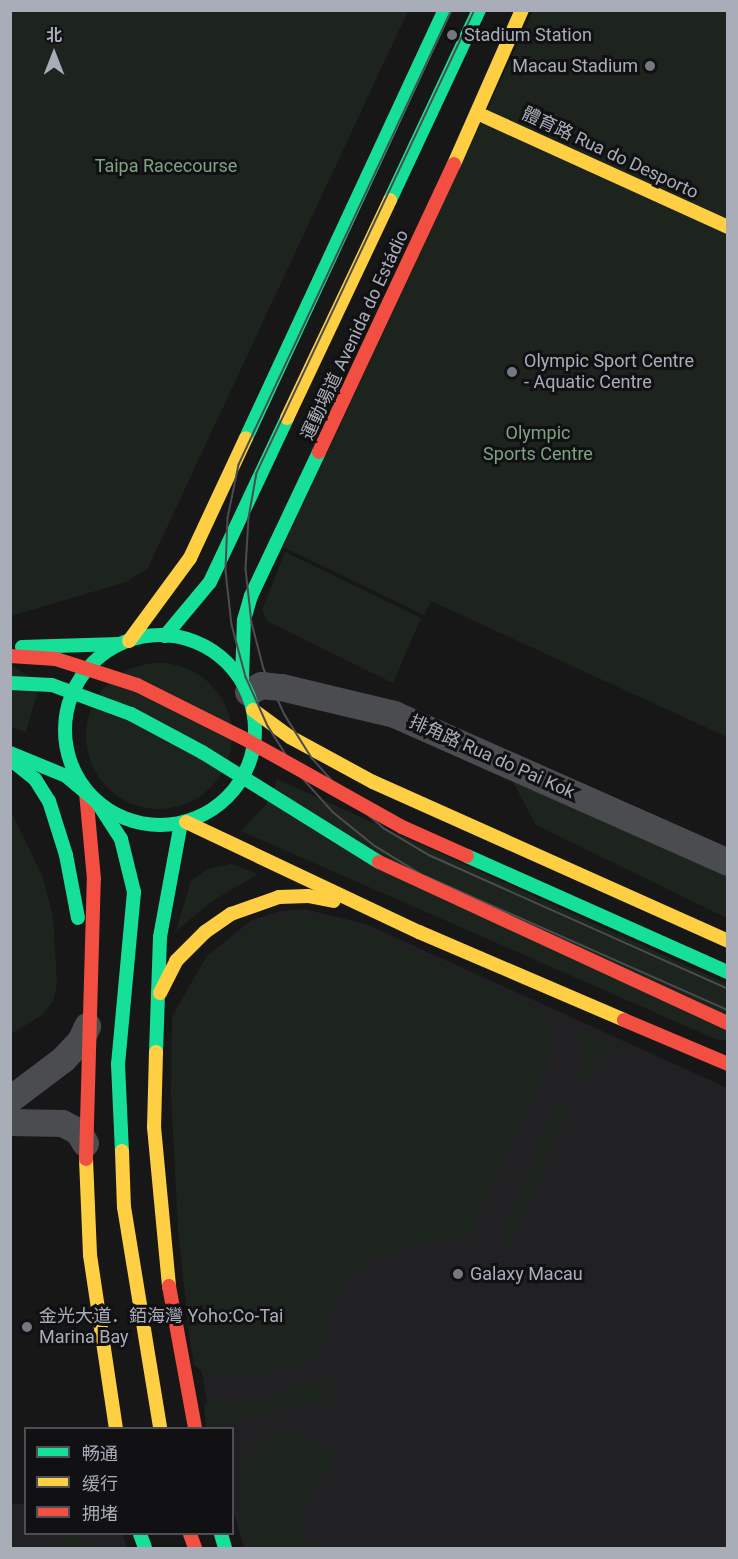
<!DOCTYPE html>
<meta charset="utf-8">
<style>
body{margin:0}
#map{position:relative;width:738px;height:1559px;overflow:hidden;background:#171717;font-family:Roboto,"Noto Sans SC",sans-serif}
div>[style]{position:absolute}
.built>*{inset:0;background:#212123}
.green>*{inset:0;background:#1d241e}
.round{border-radius:50%}
.street>*{height:27px;margin:-13.5px;padding:0 13.5px;transform-origin:13.5px;border-radius:13.5px;background:#4b4c50}
.fast>*{height:14px;margin:-7px;padding:0 7px;transform-origin:7px;border-radius:7px;background:#16e098}
.fast>.ring{margin:-7px;padding:0;box-sizing:content-box;background:none;border:14px solid #16e098;border-radius:50%}
.slow>*{height:14px;margin:-7px;padding:0 7px;transform-origin:7px;border-radius:7px;background:#ffcf43}
.jam>*{height:14px;margin:-7px;padding:0 7px;transform-origin:7px;border-radius:7px;background:#f24e42}
.tram>*{height:1.5px;margin:-0.75px;padding:0 0.75px;transform-origin:0.75px;border-radius:0.75px;background:#4b4c4f}
.fast-bridge>*{height:14px;margin:-7px;padding:0 7px;transform-origin:7px;border-radius:7px;background:#16e098}
.slow-bridge>*{height:14px;margin:-7px;padding:0 7px;transform-origin:7px;border-radius:7px;background:#ffcf43}
.jam-bridge>*{height:14px;margin:-7px;padding:0 7px;transform-origin:7px;border-radius:7px;background:#f24e42}
.dots>*{width:16px;height:16px;translate:-50% -50%;box-sizing:border-box;border:3px solid #111113;border-radius:50%}
span{translate:-50% -50%;white-space:nowrap;text-align:center;line-height:1.15;-webkit-text-stroke:6px #111113;paint-order:stroke}
.poi-label{font-size:18px;color:#a8adb8}
.left{translate:0 -50%;text-align:left}
.right{translate:-100% -50%;text-align:right}
.street-label{font-size:18px;color:#a8adb8}
.park-label{font-size:18px;color:#7fa381}
.frame{position:absolute;inset:0;border:12px solid #a8adb8;pointer-events:none}
.legend{position:absolute;left:24px;top:1427px;width:210px;height:108px;box-sizing:border-box;background:#111113;border:2px solid #4d4f55;margin:0;padding:8px 10px;list-style:none;font-size:18px;color:#a8adb8}
.legend li{display:flex;align-items:center;gap:12px;height:30px}
.legend b{width:30px;border:2px solid #4d4f55}
.north{position:absolute;left:24px;top:24px;width:60px;height:60px;-webkit-text-stroke:4px #111113;paint-order:stroke;rotate:0deg;font-size:16px;font-weight:700;line-height:24px;text-align:center;color:#a8adb8}
.north::after{content:'';display:block;margin:auto;width:21px;height:27px;background:#a8adb8;clip-path:polygon(50% 0,100% 100%,50% 72%,0 100%)}
</style>
<div id="map">
<div class="built">
<div style="clip-path:polygon(304px 909px,366px 924px,727px 1088px,727px 1548px,244px 1548px,233px 1509px,232px 1428px,212px 1428px,193px 1325px,178px 1010px,207px 956px,252px 920px,280px 911px)"></div>
<div style="clip-path:polygon(10px 1504px,25px 1504px,26px 1534px,123px 1534px,127px 1548px,11px 1548px)"></div>
</div>
<div class="green">
<div style="clip-path:polygon(11px 10px,408px 11px,148px 568px,126px 582px,11px 616px)"></div>
<div style="clip-path:polygon(533px 11px,727px 11px,727px 737px,431px 601px,424px 615px,283px 547px)"></div>
<div style="clip-path:polygon(285px 552px,421px 618px,393px 683px,267px 621px,262px 610px)"></div>
<div class="round" style="left:86px;top:663px;width:146px;height:146px"></div>
<div style="clip-path:polygon(11px 665px,40px 683px,26px 732px,11px 727px)"></div>
<div style="clip-path:polygon(507px 771px,727px 873px,727px 918px,536px 825px)"></div>
<div style="clip-path:polygon(277px 779px,727px 984px,727px 1040px,718px 1040px,241px 831px,271px 799px)"></div>
<div style="clip-path:polygon(11px 812px,42px 875px,53px 916px,57px 984px,53px 1001px,42px 1015px,11px 1034px)"></div>
<div style="clip-path:polygon(232px 864px,258px 874px,211px 902px,176px 931px,191px 881px,207px 869px)"></div>
<div style="clip-path:polygon(302px 914px,341px 920px,369px 930px,545px 1013px,553px 1052px,473px 1231px,460px 1241px,407px 1246px,373px 1260px,345px 1285px,329px 1314px,321px 1354px,306px 1362px,254px 1376px,210px 1377px,194px 1365px,190px 1341px,178px 1229px,171px 1094px,172px 1016px,207px 956px,254px 924px)"></div>
<div style="clip-path:polygon(582px 1029px,619px 1046px,596px 1062px,585px 1085px,575px 1080px,585px 1057px,579px 1035px)"></div>
<div style="clip-path:polygon(557px 1102px,570px 1108px,509px 1247px,499px 1243px)"></div>
<div style="clip-path:polygon(324px 1377px,332px 1381px,335px 1390px,331px 1405px,302px 1404px,244px 1420px,227px 1428px,206px 1428px,204px 1403px,237px 1405px,263px 1400px)"></div>
<div style="clip-path:polygon(270px 1431px,289px 1432px,332px 1451px,333px 1466px,308px 1502px,302px 1521px,309px 1548px,249px 1548px,241px 1526px,242px 1459px)"></div>
<div style="clip-path:polygon(64px 1534px,80px 1537px,87px 1548px,53px 1548px)"></div>
</div>
<div class="street">
<div style="left:248px;top:692px;width:15px;rotate:-28deg"></div>
<div style="left:261px;top:685px;width:20px;rotate:6deg"></div>
<div style="left:281px;top:687px;width:116px;rotate:13.4deg"></div>
<div style="left:394px;top:714px;width:365px;rotate:23.9deg"></div>
<div style="left:10px;top:1099px;width:66px;rotate:-37deg"></div>
<div style="left:63px;top:1059px;width:25px;rotate:-47deg"></div>
<div style="left:80px;top:1041px;width:17px;rotate:-65deg"></div>
<div style="left:10px;top:1122px;width:52px;rotate:1.1deg"></div>
<div style="left:62px;top:1123px;width:18px;rotate:27deg"></div>
<div style="left:78px;top:1131px;width:14px;rotate:60deg"></div>
</div>
<div class="fast">
<div style="left:390px;top:200px;width:210px;rotate:-64.9deg"></div>
<div style="left:246px;top:438px;width:472px;rotate:-65.1deg"></div>
<div class="ring" style="left:65px;top:635px;width:176px;height:176px"></div>
<div style="left:165px;top:636px;width:70px;rotate:-50.2deg"></div>
<div style="left:210px;top:582px;width:181px;rotate:-64.8deg"></div>
<div style="left:22px;top:647px;width:97px;rotate:-1.8deg"></div>
<div style="left:242px;top:679px;width:59px;rotate:-88.1deg"></div>
<div style="left:244px;top:620px;width:25px;rotate:-74deg"></div>
<div style="left:251px;top:596px;width:159px;rotate:-64.7deg"></div>
<div style="left:10px;top:759px;width:32px;rotate:39deg"></div>
<div style="left:35px;top:779px;width:26px;rotate:58deg"></div>
<div style="left:49px;top:801px;width:57px;rotate:72.5deg"></div>
<div style="left:66px;top:855px;width:64px;rotate:79.2deg"></div>
<div style="left:156px;top:1052px;width:115px;rotate:-88deg"></div>
<div style="left:160px;top:937px;width:116px;rotate:-79.6deg"></div>
<div style="left:140px;top:1534px;width:15px;rotate:70deg"></div>
<div style="left:221px;top:1534px;width:15px;rotate:74deg"></div>
</div>
<div class="slow">
<div style="left:477px;top:113px;width:276px;rotate:24.4deg"></div>
<div style="left:454px;top:164px;width:168px;rotate:-66.2deg"></div>
<div style="left:287px;top:418px;width:241px;rotate:-64.7deg"></div>
<div style="left:129px;top:641px;width:103px;rotate:-53.7deg"></div>
<div style="left:190px;top:558px;width:132px;rotate:-65deg"></div>
<div style="left:253px;top:710px;width:46px;rotate:36.1deg"></div>
<div style="left:290px;top:737px;width:94px;rotate:28.5deg"></div>
<div style="left:373px;top:782px;width:389px;rotate:24.1deg"></div>
<div style="left:186px;top:822px;width:258px;rotate:25.3deg"></div>
<div style="left:419px;top:932px;width:223px;rotate:23.2deg"></div>
<div style="left:160px;top:993px;width:36px;rotate:-63deg"></div>
<div style="left:176px;top:961px;width:41px;rotate:-45deg"></div>
<div style="left:205px;top:932px;width:32px;rotate:-35deg"></div>
<div style="left:231px;top:914px;width:51px;rotate:-19.5deg"></div>
<div style="left:279px;top:897px;width:29px;rotate:-2deg"></div>
<div style="left:308px;top:896px;width:26px;rotate:11deg"></div>
<div style="left:156px;top:1052px;width:75px;rotate:91.5deg"></div>
<div style="left:154px;top:1127px;width:160px;rotate:84.6deg"></div>
<div style="left:86px;top:1159px;width:96px;rotate:87.6deg"></div>
<div style="left:90px;top:1255px;width:175px;rotate:81.5deg"></div>
</div>
<div class="jam">
<div style="left:319px;top:452px;width:318px;rotate:-64.9deg"></div>
<div style="left:624px;top:1020px;width:113px;rotate:22.9deg"></div>
<div style="left:86px;top:1159px;width:280px;rotate:-88.4deg"></div>
<div style="left:94px;top:879px;width:87px;rotate:-95.3deg"></div>
<div style="left:169px;top:1286px;width:144px;rotate:79.6deg"></div>
<div style="left:190px;top:1534px;width:15px;rotate:70deg"></div>
</div>
<div class="tram">
<div style="left:452px;top:10px;width:502px;rotate:115.09deg"></div>
<div style="left:239px;top:465px;width:54px;rotate:101.7deg"></div>
<div style="left:228px;top:518px;width:53px;rotate:92.2deg"></div>
<div style="left:226px;top:571px;width:54px;rotate:83.7deg"></div>
<div style="left:232px;top:625px;width:54px;rotate:74.9deg"></div>
<div style="left:246px;top:677px;width:54px;rotate:65.8deg"></div>
<div style="left:268px;top:726px;width:54px;rotate:57.8deg"></div>
<div style="left:297px;top:772px;width:54px;rotate:48deg"></div>
<div style="left:333px;top:812px;width:54px;rotate:39deg"></div>
<div style="left:375px;top:846px;width:54px;rotate:31.3deg"></div>
<div style="left:421px;top:874px;width:336px;rotate:23.9deg"></div>
<div style="left:475px;top:10px;width:512px;rotate:115.21deg"></div>
<div style="left:257px;top:473px;width:46px;rotate:100.1deg"></div>
<div style="left:249px;top:518px;width:51px;rotate:93.4deg"></div>
<div style="left:246px;top:569px;width:54px;rotate:83.7deg"></div>
<div style="left:252px;top:623px;width:48px;rotate:75.4deg"></div>
<div style="left:264px;top:669px;width:51px;rotate:65.5deg"></div>
<div style="left:285px;top:715px;width:51px;rotate:57.9deg"></div>
<div style="left:312px;top:758px;width:51px;rotate:48.2deg"></div>
<div style="left:346px;top:796px;width:51px;rotate:40.2deg"></div>
<div style="left:385px;top:829px;width:51px;rotate:30.6deg"></div>
<div style="left:429px;top:855px;width:328px;rotate:24.1deg"></div>
</div>
<div class="fast-bridge">
<div style="left:10px;top:683px;width:42px;rotate:2.7deg"></div>
<div style="left:52px;top:685px;width:84px;rotate:20.2deg"></div>
<div style="left:131px;top:714px;width:81px;rotate:28.2deg"></div>
<div style="left:202px;top:752px;width:208px;rotate:31.9deg"></div>
<div style="left:10px;top:753px;width:61px;rotate:22.3deg"></div>
<div style="left:66px;top:776px;width:40px;rotate:40deg"></div>
<div style="left:97px;top:802px;width:44px;rotate:57deg"></div>
<div style="left:121px;top:839px;width:55px;rotate:76.2deg"></div>
<div style="left:134px;top:892px;width:173px;rotate:95.3deg"></div>
<div style="left:118px;top:1064px;width:87px;rotate:87.4deg"></div>
<div style="left:467px;top:856px;width:286px;rotate:24deg"></div>
</div>
<div class="slow-bridge">
<div style="left:122px;top:1151px;width:56px;rotate:88deg"></div>
<div style="left:124px;top:1207px;width:224px;rotate:80.7deg"></div>
</div>
<div class="jam-bridge">
<div style="left:10px;top:656px;width:46px;rotate:3.7deg"></div>
<div style="left:56px;top:659px;width:85px;rotate:17.8deg"></div>
<div style="left:137px;top:685px;width:119px;rotate:26.6deg"></div>
<div style="left:243px;top:738px;width:182px;rotate:29.2deg"></div>
<div style="left:402px;top:827px;width:71px;rotate:24deg"></div>
<div style="left:379px;top:862px;width:384px;rotate:24.8deg"></div>
</div>
<div class="dots">
<div style="left:452px;top:35px;background:#757880"></div>
<div style="left:650px;top:66px;background:#757880"></div>
<div style="left:512px;top:372px;background:#757880"></div>
<div style="left:458px;top:1274px;background:#757880"></div>
<div style="left:27px;top:1327px;background:#757880"></div>
</div>
<div class="poi-label">
<span class="left" style="left:464px;top:35px">Stadium Station</span>
<span class="right" style="left:638px;top:66px">Macau Stadium</span>
<span class="left" style="left:524px;top:372px">Olympic Sport Centre<br>- Aquatic Centre</span>
<span class="left" style="left:470px;top:1274px">Galaxy Macau</span>
<span class="left" style="left:39px;top:1327px">金光大道．銆海灣 Yoho:Co-Tai<br>Marina Bay</span>
</div>
<div class="street-label">
<span style="left:610px;top:153px;rotate:25deg">體育路 Rua do Desporto</span>
<span style="left:355px;top:335px;rotate:-65deg">運動場道 Avenida do Estádio</span>
<span style="left:492px;top:757px;rotate:24deg">排角路 Rua do Pai Kok</span>
</div>
<div class="park-label">
<span style="left:166px;top:166px">Taipa Racecourse</span>
<span style="left:538px;top:444px">Olympic<br>Sports Centre</span>
</div>
<div class="frame"></div>
<ul class="legend">
<li><b style="height:8px;background:#16e098"></b>畅通</li>
<li><b style="height:8px;background:#ffcf43"></b>缓行</li>
<li><b style="height:8px;background:#f24e42"></b>拥堵</li>
</ul>
<div class="north">北</div>
</div>
